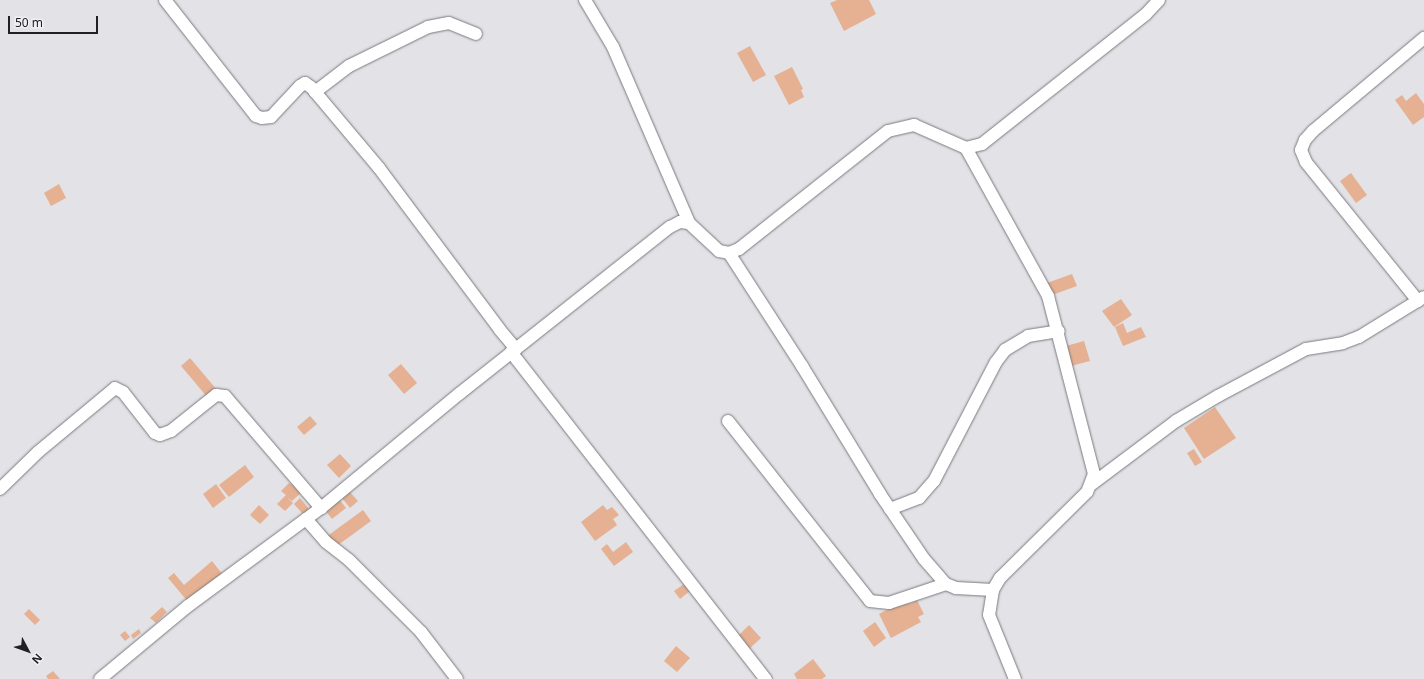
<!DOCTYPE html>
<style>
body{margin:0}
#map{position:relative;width:1424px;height:679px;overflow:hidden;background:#e2e2e7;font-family:"Noto Sans",sans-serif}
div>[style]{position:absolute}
.building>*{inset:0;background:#e5b192}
.roads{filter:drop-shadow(0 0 1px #7a797e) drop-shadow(0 0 1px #7a797e)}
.street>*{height:12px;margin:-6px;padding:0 6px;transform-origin:6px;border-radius:6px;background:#fff}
span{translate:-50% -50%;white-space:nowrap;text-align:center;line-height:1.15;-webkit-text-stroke:4px #efeff4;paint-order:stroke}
.north{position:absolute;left:8px;top:631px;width:40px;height:40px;-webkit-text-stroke:3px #efeff4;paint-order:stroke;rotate:131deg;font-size:11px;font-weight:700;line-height:16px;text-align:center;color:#202021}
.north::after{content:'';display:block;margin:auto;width:14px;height:18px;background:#202021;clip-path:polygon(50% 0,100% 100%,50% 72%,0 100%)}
.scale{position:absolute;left:8px;top:16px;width:90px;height:18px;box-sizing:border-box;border:2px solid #202021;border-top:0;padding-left:5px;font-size:12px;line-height:14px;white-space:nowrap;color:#202021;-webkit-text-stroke:3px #efeff4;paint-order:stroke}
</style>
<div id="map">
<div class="building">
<div style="clip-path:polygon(837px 0,869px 0,876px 14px,844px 31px,830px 3px)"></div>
<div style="clip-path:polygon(750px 46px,766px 75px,753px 82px,737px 53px)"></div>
<div style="clip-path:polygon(792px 67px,803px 89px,801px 90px,804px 97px,789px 105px,774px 76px)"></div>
<div style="clip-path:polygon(1416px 93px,1424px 104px,1424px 117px,1413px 125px,1395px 100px,1402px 95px,1406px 101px)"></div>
<div style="clip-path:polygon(1351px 173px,1367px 195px,1356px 203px,1340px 181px)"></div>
<div style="clip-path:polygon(59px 184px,66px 198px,51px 206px,44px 193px)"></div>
<div style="clip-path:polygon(1072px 274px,1077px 286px,1052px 295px,1047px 283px)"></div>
<div style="clip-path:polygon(1121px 299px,1132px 315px,1114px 327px,1102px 311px)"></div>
<div style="clip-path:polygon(1123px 323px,1127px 333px,1141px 327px,1146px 337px,1123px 346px,1115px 327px)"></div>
<div style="clip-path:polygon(1084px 341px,1090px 361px,1071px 366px,1066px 346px)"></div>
<div style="clip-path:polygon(190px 358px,217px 390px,208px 398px,181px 366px)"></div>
<div style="clip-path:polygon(401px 364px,417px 383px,404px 394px,388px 375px)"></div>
<div style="clip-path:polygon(1215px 407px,1236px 438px,1204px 459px,1184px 428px)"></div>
<div style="clip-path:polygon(310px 416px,317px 424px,304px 435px,297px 427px)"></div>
<div style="clip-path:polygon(1194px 449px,1202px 462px,1195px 466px,1187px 453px)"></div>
<div style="clip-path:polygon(340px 454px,351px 466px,339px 478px,327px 465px)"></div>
<div style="clip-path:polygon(245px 465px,254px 477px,229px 497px,219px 485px)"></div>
<div style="clip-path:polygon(289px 483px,303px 491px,292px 501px,287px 497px,293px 503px,285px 511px,277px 504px,286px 495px,281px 491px)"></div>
<div style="clip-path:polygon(216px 484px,226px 498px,213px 508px,203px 494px)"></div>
<div style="clip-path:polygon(349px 491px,358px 501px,350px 508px,341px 497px)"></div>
<div style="clip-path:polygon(300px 498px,309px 509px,303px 514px,294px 504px)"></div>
<div style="clip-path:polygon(339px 499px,346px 508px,332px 519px,325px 510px)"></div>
<div style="clip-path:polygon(259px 505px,269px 515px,260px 524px,250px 515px)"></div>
<div style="clip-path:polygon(603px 505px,607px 510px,612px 507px,619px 515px,613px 519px,617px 525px,595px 541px,581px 522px)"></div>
<div style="clip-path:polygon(363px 510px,371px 521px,334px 548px,326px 537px)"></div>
<div style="clip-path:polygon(626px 542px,633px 552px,614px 566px,601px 549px,607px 544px,613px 552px)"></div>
<div style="clip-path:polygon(212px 561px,223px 575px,189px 603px,168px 578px,174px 573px,184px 585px)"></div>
<div style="clip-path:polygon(684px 584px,690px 591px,680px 599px,674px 591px)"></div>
<div style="clip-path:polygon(907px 599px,910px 604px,917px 600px,924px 614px,918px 617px,921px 622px,891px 638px,879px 614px)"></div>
<div style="clip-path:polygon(162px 607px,167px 612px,156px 623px,150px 618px)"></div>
<div style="clip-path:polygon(29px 609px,40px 620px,35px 625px,24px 614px)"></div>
<div style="clip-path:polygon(875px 622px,886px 638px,874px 647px,863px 631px)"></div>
<div style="clip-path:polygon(749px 625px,761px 638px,749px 649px,738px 636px)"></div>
<div style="clip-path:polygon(139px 629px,141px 633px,133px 639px,131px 635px)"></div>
<div style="clip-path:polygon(125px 631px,130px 637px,125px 641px,120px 635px)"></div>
<div style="clip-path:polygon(676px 646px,690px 658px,677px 672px,664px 661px)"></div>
<div style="clip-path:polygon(813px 659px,826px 676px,822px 679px,797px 679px,794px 674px)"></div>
<div style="clip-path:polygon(53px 671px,60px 679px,48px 679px,46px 676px)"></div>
</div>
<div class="roads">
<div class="street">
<div style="left:165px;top:0;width:147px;rotate:51.9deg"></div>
<div style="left:256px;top:116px;width:6px;rotate:18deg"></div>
<div style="left:262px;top:118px;width:9px;rotate:-6deg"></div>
<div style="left:271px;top:117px;width:42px;rotate:-46.9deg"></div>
<div style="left:300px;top:86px;width:6px;rotate:-31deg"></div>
<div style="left:305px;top:83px;width:7px;rotate:34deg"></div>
<div style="left:311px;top:87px;width:106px;rotate:50deg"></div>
<div style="left:379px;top:168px;width:202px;rotate:53.2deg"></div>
<div style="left:500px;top:330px;width:25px;rotate:50deg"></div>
<div style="left:585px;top:0;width:55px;rotate:59.2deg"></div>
<div style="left:613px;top:47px;width:192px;rotate:66.6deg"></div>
<div style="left:315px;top:92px;width:43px;rotate:-37.4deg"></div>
<div style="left:349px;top:66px;width:88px;rotate:-26.3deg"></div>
<div style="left:428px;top:27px;width:21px;rotate:-11deg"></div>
<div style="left:449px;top:23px;width:29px;rotate:22deg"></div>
<div style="left:966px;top:148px;width:169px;rotate:61deg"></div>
<div style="left:1048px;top:296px;width:184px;rotate:75.5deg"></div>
<div style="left:1094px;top:474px;width:19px;rotate:111deg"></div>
<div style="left:1087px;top:492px;width:122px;rotate:135.3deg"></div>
<div style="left:1000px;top:578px;width:14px;rotate:120deg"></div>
<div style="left:993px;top:590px;width:25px;rotate:99deg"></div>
<div style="left:989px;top:615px;width:69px;rotate:67.9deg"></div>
<div style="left:729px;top:253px;width:135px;rotate:57.1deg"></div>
<div style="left:802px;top:366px;width:150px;rotate:58.6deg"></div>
<div style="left:880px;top:494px;width:78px;rotate:55.9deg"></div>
<div style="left:924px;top:559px;width:33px;rotate:49deg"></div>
<div style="left:946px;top:584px;width:11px;rotate:22deg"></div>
<div style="left:956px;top:588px;width:37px;rotate:3deg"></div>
<div style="left:1418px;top:301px;width:179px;rotate:-128.9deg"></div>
<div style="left:1306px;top:162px;width:13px;rotate:-113deg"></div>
<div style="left:1301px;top:150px;width:11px;rotate:-68deg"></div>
<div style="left:1305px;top:140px;width:12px;rotate:-48deg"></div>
<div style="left:1313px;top:131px;width:145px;rotate:-40deg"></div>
<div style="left:511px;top:352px;width:415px;rotate:52.1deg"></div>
<div style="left:728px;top:421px;width:229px;rotate:51.7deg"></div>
<div style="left:870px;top:601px;width:19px;rotate:6deg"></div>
<div style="left:889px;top:603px;width:60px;rotate:-18.4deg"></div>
<div style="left:1092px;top:484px;width:105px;rotate:-36.9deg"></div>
<div style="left:1176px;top:421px;width:49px;rotate:-30.8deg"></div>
<div style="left:1218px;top:396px;width:100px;rotate:-28.1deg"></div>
<div style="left:1306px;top:349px;width:37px;rotate:-9deg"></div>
<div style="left:1343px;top:343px;width:17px;rotate:-21deg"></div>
<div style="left:1359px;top:337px;width:76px;rotate:-31.6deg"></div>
<div style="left:0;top:489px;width:53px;rotate:-44.2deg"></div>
<div style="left:38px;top:452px;width:100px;rotate:-39.7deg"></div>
<div style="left:115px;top:388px;width:9px;rotate:27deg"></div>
<div style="left:123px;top:392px;width:52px;rotate:52deg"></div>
<div style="left:155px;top:433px;width:5px;rotate:22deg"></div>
<div style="left:160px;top:435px;width:12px;rotate:-20deg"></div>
<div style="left:171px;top:431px;width:58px;rotate:-38.7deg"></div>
<div style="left:216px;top:395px;width:9px;rotate:6deg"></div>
<div style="left:225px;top:396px;width:148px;rotate:49.4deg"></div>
<div style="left:890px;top:509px;width:31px;rotate:-21deg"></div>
<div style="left:919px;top:498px;width:23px;rotate:-49deg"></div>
<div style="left:934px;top:481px;width:134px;rotate:-62.5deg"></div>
<div style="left:996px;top:362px;width:15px;rotate:-53deg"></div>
<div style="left:1005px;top:350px;width:27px;rotate:-31deg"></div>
<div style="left:1028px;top:336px;width:31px;rotate:-9deg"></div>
<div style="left:306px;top:519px;width:30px;rotate:49deg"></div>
<div style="left:326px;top:542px;width:29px;rotate:38deg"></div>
<div style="left:349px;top:560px;width:102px;rotate:45deg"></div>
<div style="left:421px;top:632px;width:59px;rotate:52.5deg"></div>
<div style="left:100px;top:679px;width:114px;rotate:-39.7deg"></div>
<div style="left:188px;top:606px;width:165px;rotate:-36.4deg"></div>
<div style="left:321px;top:508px;width:179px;rotate:-39.6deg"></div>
<div style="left:459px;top:394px;width:269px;rotate:-38.4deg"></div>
<div style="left:670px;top:227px;width:11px;rotate:-27deg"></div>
<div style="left:680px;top:222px;width:9px;rotate:6deg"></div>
<div style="left:689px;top:223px;width:41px;rotate:43deg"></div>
<div style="left:719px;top:251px;width:10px;rotate:11deg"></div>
<div style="left:729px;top:253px;width:11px;rotate:-22deg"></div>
<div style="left:739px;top:249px;width:190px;rotate:-38.4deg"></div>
<div style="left:888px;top:131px;width:27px;rotate:-13deg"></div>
<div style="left:914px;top:125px;width:57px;rotate:23.9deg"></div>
<div style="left:966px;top:148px;width:16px;rotate:-14deg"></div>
<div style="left:982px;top:144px;width:209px;rotate:-38.4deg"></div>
<div style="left:1146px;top:14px;width:19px;rotate:-47deg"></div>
</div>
</div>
<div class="north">N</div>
<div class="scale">50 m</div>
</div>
